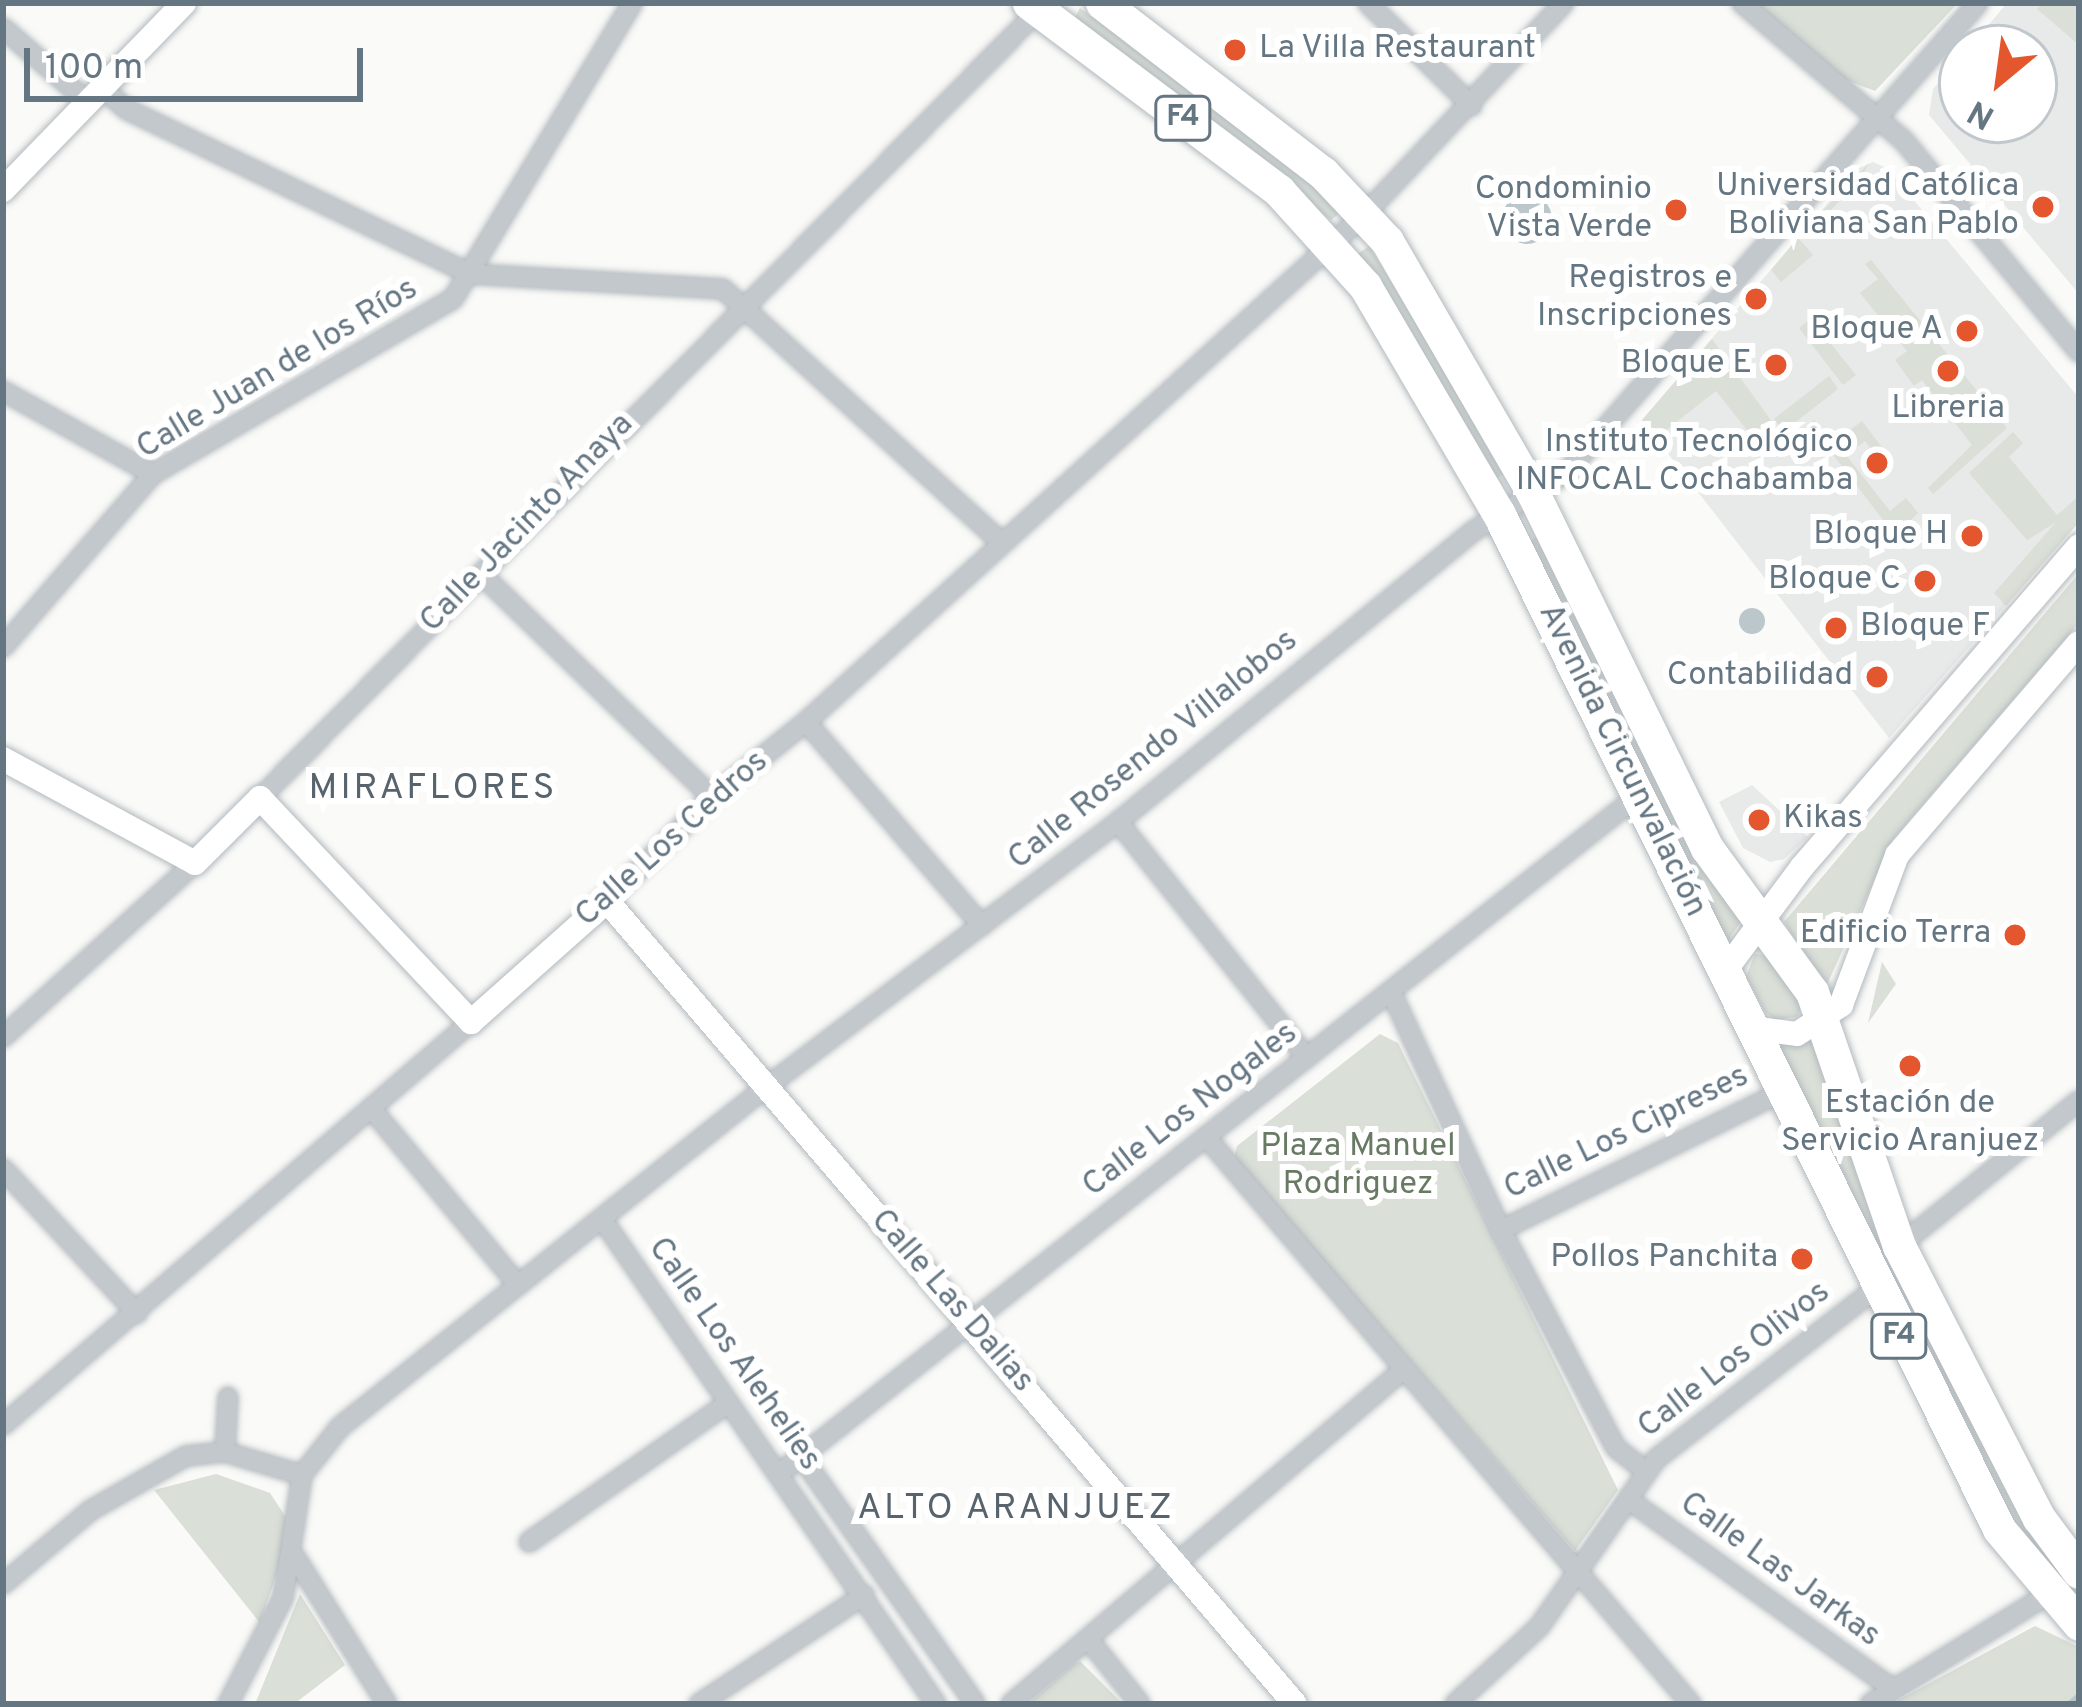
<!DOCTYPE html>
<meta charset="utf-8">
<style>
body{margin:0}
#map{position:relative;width:2082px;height:1707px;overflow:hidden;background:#fafaf8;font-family:Overpass,sans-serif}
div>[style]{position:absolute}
.built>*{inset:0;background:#e8e9e9}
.green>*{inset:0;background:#dadfd7}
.water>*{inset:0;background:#bbc7cb}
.round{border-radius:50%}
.stream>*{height:8px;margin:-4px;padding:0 4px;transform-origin:4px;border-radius:4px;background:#bbc7cb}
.roads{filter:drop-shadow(0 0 3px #b3babf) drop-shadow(0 0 3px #b3babf)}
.street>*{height:18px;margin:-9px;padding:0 9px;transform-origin:9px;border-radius:9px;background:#c3c8cc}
.secondary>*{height:24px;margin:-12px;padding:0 12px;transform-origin:12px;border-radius:12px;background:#fff}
.highway>*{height:33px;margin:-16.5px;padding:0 16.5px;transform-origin:16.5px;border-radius:16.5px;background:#fff}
.dots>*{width:33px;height:33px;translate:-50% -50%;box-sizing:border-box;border:6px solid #fff;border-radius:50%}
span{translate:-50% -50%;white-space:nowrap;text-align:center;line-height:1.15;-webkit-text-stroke:12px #fff;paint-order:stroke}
.shield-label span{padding:3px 9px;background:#fff;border:3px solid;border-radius:9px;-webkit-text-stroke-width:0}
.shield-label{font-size:30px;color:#657683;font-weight:700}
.poi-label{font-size:33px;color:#657683}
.left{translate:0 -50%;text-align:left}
.right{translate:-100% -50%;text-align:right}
.street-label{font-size:33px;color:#657683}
.park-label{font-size:33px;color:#687a64}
.neighbourhood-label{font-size:36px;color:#57646e;letter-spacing:3px}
.frame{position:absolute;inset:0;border:6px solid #657683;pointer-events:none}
.north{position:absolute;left:1938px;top:24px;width:120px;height:120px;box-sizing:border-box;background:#fff;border:3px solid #c1c8cd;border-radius:50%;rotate:209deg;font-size:33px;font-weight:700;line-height:48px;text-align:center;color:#657683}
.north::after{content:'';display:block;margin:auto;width:42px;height:54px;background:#e4572e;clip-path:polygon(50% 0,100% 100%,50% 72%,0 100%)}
.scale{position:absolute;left:24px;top:48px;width:339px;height:54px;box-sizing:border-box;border:6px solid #657683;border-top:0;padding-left:15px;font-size:36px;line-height:42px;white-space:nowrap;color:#657683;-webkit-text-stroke:9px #fff;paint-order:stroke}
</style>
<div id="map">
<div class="built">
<div style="clip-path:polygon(2007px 3px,2079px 3px,2079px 294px,1929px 115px,1933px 89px,1962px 56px,1962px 120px,2034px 120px,2034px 48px,1969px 48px)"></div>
<div style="clip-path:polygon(1873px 162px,1887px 168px,2079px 398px,2079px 522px,1889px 738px,1642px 420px,1857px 169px)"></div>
<div style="clip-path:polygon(1752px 785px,1808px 837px,1784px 859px,1770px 862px,1743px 848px,1719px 802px)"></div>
</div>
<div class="green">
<div style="clip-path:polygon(1756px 3px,1958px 3px,1875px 91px,1846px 80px)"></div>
<div style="clip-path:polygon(2043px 3px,2079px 3px,2079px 45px,2037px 9px)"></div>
<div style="clip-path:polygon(1080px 8px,1290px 167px,1341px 212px,1331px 220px,1074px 19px)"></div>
<div style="clip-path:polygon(1869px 163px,1863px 174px,1812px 232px,1807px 227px)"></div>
<div style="clip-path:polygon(1798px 238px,1813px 255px,1781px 282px,1771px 270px)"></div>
<div style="clip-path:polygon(1369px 246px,1506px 472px,1496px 479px,1358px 254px)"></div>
<div style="clip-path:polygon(1871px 260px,2007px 428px,1933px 494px,1928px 488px,1972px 445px,1922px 380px,1914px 386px,1895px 360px,1907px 351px,1860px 293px,1878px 279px,1865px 264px)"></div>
<div style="clip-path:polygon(1811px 319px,1856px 375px,1843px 385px,1799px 328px)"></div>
<div style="clip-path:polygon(1712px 339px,1781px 434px,1762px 449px,1716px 391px,1656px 438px,1642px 420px)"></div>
<div style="clip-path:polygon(1829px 376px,1838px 389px,1784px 431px,1774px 419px)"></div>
<div style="clip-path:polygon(1814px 420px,1831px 444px,1862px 421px,1887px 454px,1880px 460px,1865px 441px,1846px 455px,1890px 511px,1906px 498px,1918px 513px,1890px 541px,1893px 533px,1815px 431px,1802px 441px,1796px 435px)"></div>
<div style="clip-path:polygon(2013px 432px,2023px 443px,2009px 457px,2057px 515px,2079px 496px,2079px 522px,2006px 606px,1994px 593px,2056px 522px,2027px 540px,1969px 473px)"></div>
<div style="clip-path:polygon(1538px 536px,1743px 918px,1727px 942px,1527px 543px)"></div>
<div style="clip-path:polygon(2079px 573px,2079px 623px,1893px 839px,1825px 989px,1784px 922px)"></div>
<div style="clip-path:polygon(1755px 954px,1769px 955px,1803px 1004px,1797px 1017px,1775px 1020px,1764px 1011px,1746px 976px)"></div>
<div style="clip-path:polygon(1882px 962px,1896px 984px,1868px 1023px)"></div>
<div style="clip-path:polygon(1380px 1034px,1398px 1043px,1618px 1490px,1575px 1551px,1234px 1158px,1237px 1146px)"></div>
<div style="clip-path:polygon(1814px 1041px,1885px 1249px,2079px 1591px,2079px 1610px,2011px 1521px,1777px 1046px)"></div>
<div style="clip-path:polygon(216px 1474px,270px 1493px,287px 1519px,286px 1547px,260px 1623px,154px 1490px)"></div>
<div style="clip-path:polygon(300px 1594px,345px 1665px,294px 1704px,255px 1704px)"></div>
<div style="clip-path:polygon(2035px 1626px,2079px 1647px,2079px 1704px,1891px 1704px)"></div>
<div style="clip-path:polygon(1080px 1661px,1123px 1704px,1028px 1704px,1075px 1663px)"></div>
</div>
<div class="water">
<div class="round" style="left:1502px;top:194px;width:50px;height:50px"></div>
<div class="round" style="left:1739px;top:608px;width:26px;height:26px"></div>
</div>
<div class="stream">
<div style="left:2071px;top:1704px;width:11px;rotate:-41deg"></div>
</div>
<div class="roads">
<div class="street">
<div style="left:1368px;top:3px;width:146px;rotate:44.7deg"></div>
<div style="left:1742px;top:3px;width:213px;rotate:40.4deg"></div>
<div style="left:1904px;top:141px;width:274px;rotate:50.3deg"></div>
<div style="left:3px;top:28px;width:114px;rotate:41.1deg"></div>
<div style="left:102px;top:88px;width:32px;rotate:41deg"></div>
<div style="left:126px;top:109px;width:382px;rotate:25.6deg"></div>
<div style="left:471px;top:274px;width:252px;rotate:3.4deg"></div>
<div style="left:723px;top:289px;width:377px;rotate:42.3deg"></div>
<div style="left:3px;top:391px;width:171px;rotate:29deg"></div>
<div style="left:482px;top:575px;width:320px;rotate:44deg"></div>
<div style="left:3px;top:647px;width:229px;rotate:-49.1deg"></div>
<div style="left:153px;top:474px;width:347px;rotate:-30.3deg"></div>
<div style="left:453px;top:299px;width:346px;rotate:-58.8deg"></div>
<div style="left:806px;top:722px;width:269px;rotate:49.2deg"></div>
<div style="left:260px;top:798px;width:1111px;rotate:-45.33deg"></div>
<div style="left:1118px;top:822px;width:302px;rotate:51.3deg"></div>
<div style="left:607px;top:901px;width:148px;rotate:-44.7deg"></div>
<div style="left:712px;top:797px;width:120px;rotate:-38.6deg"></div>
<div style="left:806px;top:722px;width:754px;rotate:-42.26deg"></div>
<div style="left:1364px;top:215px;width:291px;rotate:-46.7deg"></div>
<div style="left:1391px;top:992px;width:262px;rotate:65.2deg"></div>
<div style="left:1501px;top:1230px;width:246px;rotate:62.2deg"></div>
<div style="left:1616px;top:1448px;width:37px;rotate:38deg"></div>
<div style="left:3px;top:1037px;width:259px;rotate:-42.2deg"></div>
<div style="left:374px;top:1112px;width:225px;rotate:50.2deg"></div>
<div style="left:1207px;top:1138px;width:745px;rotate:49.47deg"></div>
<div style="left:3px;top:1169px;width:197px;rotate:47.1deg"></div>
<div style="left:602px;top:1219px;width:589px;rotate:55.45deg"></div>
<div style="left:1501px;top:1230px;width:311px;rotate:-26.2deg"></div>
<div style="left:1899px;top:1246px;width:231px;rotate:-38.9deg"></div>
<div style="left:3px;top:1425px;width:618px;rotate:-40.73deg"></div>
<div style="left:225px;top:1452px;width:55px;rotate:-86.9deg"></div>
<div style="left:801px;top:1456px;width:303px;rotate:54.9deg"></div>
<div style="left:780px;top:1473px;width:1094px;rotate:-38.28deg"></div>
<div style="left:1629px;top:1500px;width:326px;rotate:35.6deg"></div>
<div style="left:529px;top:1542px;width:243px;rotate:-34.9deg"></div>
<div style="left:295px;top:1557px;width:173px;rotate:58deg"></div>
<div style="left:3px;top:1584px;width:115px;rotate:-40.1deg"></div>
<div style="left:91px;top:1510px;width:109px;rotate:-29.6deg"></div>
<div style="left:186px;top:1456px;width:39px;rotate:-6deg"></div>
<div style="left:225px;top:1452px;width:80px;rotate:16.6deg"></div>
<div style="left:1088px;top:1639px;width:83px;rotate:51.3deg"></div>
<div style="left:228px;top:1704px;width:119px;rotate:-62.6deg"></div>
<div style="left:283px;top:1598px;width:124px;rotate:-81.2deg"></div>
<div style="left:302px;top:1475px;width:61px;rotate:-51.6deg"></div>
<div style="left:340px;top:1427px;width:544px;rotate:-38.58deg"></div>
<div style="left:765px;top:1088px;width:442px;rotate:-37deg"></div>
<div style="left:1118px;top:822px;width:461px;rotate:-39.3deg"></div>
<div style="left:1475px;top:530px;width:107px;rotate:-32.1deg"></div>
<div style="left:1566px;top:473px;width:625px;rotate:-48.76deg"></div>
<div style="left:699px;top:1704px;width:198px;rotate:-33.4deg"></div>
<div style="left:1011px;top:1704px;width:516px;rotate:-40.44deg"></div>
<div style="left:1455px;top:1704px;width:114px;rotate:-42.5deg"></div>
<div style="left:1539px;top:1627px;width:205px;rotate:-55.1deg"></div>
<div style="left:1656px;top:1459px;width:277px;rotate:-37.8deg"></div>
<div style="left:1870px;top:1704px;width:210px;rotate:-31.6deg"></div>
</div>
<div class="secondary">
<div style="left:3px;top:190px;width:260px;rotate:-45.9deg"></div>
<div style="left:3px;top:759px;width:218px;rotate:28.4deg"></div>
<div style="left:195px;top:863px;width:92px;rotate:-45deg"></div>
<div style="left:260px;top:798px;width:308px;rotate:46.7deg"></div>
<div style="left:471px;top:1022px;width:182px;rotate:-41.7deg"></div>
<div style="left:607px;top:901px;width:1057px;rotate:49.41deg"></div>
<div style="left:1724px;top:972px;width:131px;rotate:-53.4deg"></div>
<div style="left:1802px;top:867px;width:424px;rotate:-49.2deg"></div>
<div style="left:1750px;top:1028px;width:47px;rotate:7.3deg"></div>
<div style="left:1797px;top:1034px;width:53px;rotate:-33.4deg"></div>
<div style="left:1841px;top:1005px;width:160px;rotate:-69.5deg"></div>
<div style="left:1897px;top:855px;width:279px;rotate:-49.4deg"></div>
</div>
<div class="highway">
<div style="left:1029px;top:3px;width:313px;rotate:36.9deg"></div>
<div style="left:1279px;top:191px;width:128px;rotate:47.8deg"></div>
<div style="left:1365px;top:286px;width:264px;rotate:59.6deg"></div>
<div style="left:1499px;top:514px;width:1131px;rotate:63.77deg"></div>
<div style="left:1999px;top:1529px;width:124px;rotate:49.9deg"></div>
<div style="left:1102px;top:3px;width:279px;rotate:37.6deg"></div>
<div style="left:1323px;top:173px;width:93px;rotate:46.7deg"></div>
<div style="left:1387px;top:241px;width:291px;rotate:59.9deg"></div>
<div style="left:1533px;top:493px;width:395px;rotate:63.9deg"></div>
<div style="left:1707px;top:848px;width:178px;rotate:53.9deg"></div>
<div style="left:1812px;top:992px;width:268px;rotate:71.1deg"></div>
<div style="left:1899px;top:1246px;width:306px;rotate:62.8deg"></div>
<div style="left:2039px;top:1518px;width:67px;rotate:53.5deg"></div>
</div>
</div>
<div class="dots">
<div style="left:1235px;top:50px;background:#e4572e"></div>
<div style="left:2043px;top:207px;background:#e4572e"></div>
<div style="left:1676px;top:210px;background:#e4572e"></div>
<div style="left:1756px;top:299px;background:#e4572e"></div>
<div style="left:1967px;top:331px;background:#e4572e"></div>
<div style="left:1776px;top:365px;background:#e4572e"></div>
<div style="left:1948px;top:371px;background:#e4572e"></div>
<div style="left:1877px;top:463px;background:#e4572e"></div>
<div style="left:1972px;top:536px;background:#e4572e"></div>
<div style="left:1925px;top:581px;background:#e4572e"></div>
<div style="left:1836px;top:628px;background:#e4572e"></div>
<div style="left:1877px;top:677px;background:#e4572e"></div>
<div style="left:1759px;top:820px;background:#e4572e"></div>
<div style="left:2015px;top:935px;background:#e4572e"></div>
<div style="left:1910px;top:1066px;background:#e4572e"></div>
<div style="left:1802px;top:1259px;background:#e4572e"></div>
</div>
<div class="shield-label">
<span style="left:1183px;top:118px">F4</span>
<span style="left:1899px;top:1336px">F4</span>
</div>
<div class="poi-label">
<span class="left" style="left:1259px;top:50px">La Villa Restaurant</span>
<span class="right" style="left:2019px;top:207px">Universidad Católica<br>Boliviana San Pablo</span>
<span class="right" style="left:1652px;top:210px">Condominio<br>Vista Verde</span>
<span class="right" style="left:1732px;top:299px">Registros e<br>Inscripciones</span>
<span class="right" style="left:1943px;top:331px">Bloque A</span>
<span class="right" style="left:1752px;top:365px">Bloque E</span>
<span style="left:1948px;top:410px">Libreria</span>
<span class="right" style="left:1853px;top:463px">Instituto Tecnológico<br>INFOCAL Cochabamba</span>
<span class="right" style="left:1948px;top:536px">Bloque H</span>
<span class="right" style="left:1901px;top:581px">Bloque C</span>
<span class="left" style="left:1860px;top:628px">Bloque F</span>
<span class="right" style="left:1853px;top:677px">Contabilidad</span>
<span class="left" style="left:1783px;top:820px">Kikas</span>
<span class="right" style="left:1991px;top:935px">Edificio Terra</span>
<span style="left:1910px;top:1124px">Estación de<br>Servicio Aranjuez</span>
<span class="right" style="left:1778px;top:1259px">Pollos Panchita</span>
</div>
<div class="street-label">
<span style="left:278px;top:370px;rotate:-31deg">Calle Juan de los Ríos</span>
<span style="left:528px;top:524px;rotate:-46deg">Calle Jacinto Anaya</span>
<span style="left:1154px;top:751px;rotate:-39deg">Calle Rosendo Villalobos</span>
<span style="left:1621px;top:761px;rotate:64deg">Avenida Circunvalación</span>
<span style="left:673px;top:840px;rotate:-42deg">Calle Los Cedros</span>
<span style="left:1191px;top:1111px;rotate:-38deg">Calle Los Nogales</span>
<span style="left:1627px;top:1134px;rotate:-26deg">Calle Los Cipreses</span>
<span style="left:951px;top:1302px;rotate:49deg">Calle Las Dalias</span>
<span style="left:733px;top:1355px;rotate:55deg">Calle Los Alehelies</span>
<span style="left:1735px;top:1361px;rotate:-38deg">Calle Los Olivos</span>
<span style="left:1779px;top:1571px;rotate:36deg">Calle Las Jarkas</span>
</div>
<div class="park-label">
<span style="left:1358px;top:1167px">Plaza Manuel<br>Rodriguez</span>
</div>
<div class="neighbourhood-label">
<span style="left:433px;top:790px">MIRAFLORES</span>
<span style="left:1016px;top:1510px">ALTO ARANJUEZ</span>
</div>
<div class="frame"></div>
<div class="north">N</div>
<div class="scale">100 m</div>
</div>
